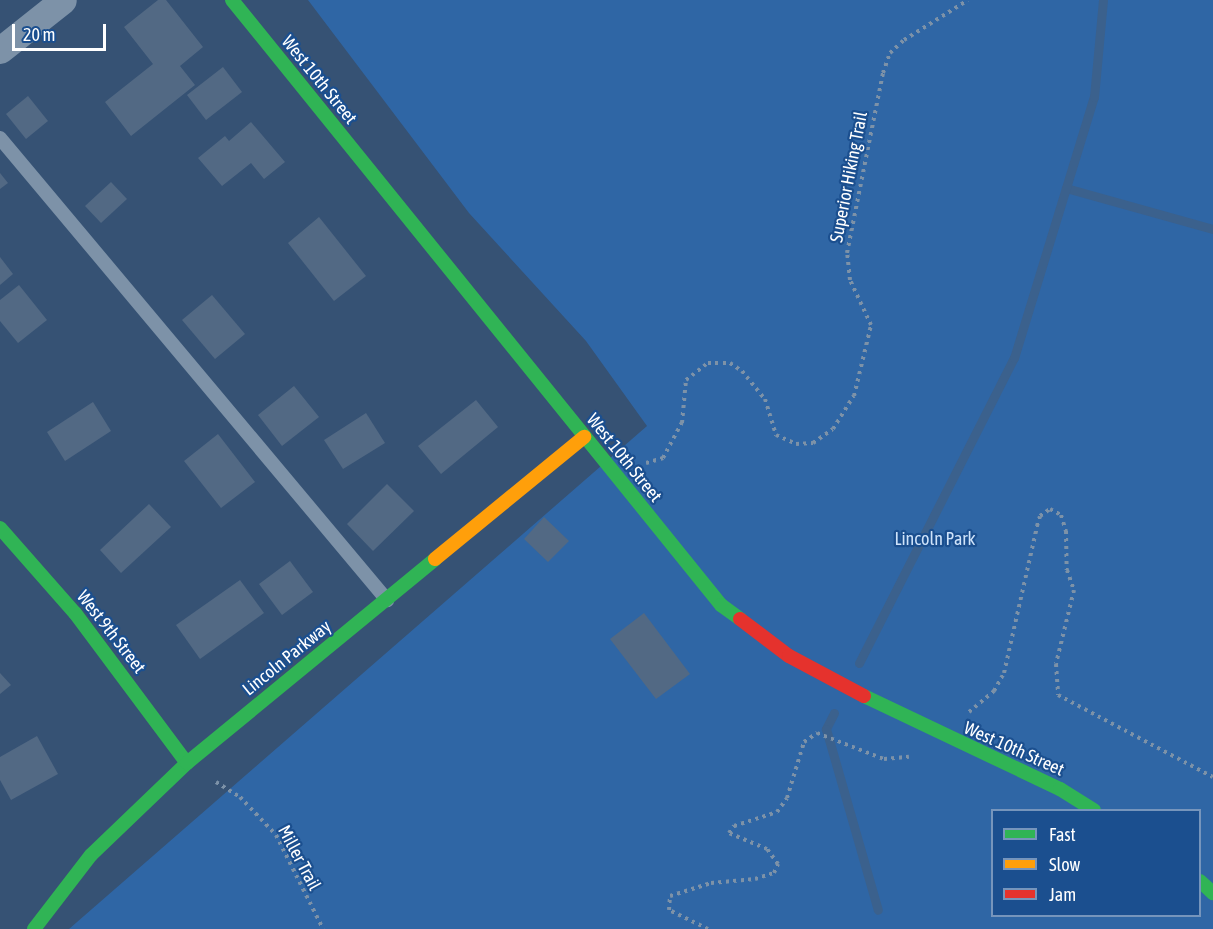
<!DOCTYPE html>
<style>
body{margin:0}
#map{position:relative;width:1213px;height:929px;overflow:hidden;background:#365274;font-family:"Asap Condensed",sans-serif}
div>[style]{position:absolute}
.green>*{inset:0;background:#2f66a5}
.stream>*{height:9px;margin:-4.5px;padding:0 4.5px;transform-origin:4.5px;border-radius:4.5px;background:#3b618d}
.building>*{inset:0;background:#526984}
.path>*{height:4px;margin-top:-2px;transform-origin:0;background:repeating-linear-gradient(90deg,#7d92a8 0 3px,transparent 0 7.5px)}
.lane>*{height:14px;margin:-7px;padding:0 7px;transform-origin:7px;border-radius:7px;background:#7d92a8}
.street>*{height:27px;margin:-13.5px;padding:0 13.5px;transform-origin:13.5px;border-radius:13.5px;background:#7d92a8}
.fast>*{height:14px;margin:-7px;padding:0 7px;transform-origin:7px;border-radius:7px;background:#30b455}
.slow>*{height:14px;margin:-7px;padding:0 7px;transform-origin:7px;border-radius:7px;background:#ff9f0a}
.jam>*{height:14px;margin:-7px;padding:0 7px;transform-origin:7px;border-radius:7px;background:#e5322d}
span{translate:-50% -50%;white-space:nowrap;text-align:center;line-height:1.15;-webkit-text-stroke:4.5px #1b4f8f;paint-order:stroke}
.street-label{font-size:18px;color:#fff}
.park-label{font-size:18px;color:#cfe3fa}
.legend{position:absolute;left:991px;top:809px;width:210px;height:108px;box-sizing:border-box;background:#1b4f8f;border:2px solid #7695bc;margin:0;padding:8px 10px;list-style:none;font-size:18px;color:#fff}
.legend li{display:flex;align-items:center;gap:12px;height:30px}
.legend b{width:30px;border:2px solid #7695bc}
.scale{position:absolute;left:12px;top:24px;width:94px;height:27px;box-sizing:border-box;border:3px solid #fff;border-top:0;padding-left:8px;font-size:18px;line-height:21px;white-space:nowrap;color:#fff;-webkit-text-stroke:4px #1b4f8f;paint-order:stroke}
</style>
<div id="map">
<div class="green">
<div style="clip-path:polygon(evenodd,308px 0,1213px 0,1213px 929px,69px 929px,647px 426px,586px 341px,469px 213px,308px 0,992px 810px,1200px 810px,1200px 916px,992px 916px,992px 810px)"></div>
</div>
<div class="stream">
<div style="left:1066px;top:188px;width:153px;rotate:15.6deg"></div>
<div style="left:859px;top:663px;width:342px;rotate:-63.1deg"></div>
<div style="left:1014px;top:358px;width:273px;rotate:-73deg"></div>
<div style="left:1094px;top:97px;width:97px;rotate:-84.7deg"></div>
<div style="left:834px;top:713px;width:18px;rotate:117deg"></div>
<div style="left:826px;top:729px;width:188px;rotate:74deg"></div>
</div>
<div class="building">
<div style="clip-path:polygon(158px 0,166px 0,203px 47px,180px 66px,195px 85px,131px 136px,105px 102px,153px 64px,124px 27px)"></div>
<div style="clip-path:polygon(223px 67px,242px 92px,206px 120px,187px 95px)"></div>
<div style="clip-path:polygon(28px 96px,48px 121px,26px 139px,6px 114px)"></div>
<div style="clip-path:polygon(251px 122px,285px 162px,264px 179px,251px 163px,222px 186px,198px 158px,225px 136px,229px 141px)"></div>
<div style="clip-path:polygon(0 173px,8px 183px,0 189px)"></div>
<div style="clip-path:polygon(111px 182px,127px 199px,101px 223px,85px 206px)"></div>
<div style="clip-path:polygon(319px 217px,366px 276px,334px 301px,288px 243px)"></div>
<div style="clip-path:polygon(0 257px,13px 274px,0 285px)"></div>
<div style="clip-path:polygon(19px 285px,47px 320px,18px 343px,0 321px,0 300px)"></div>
<div style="clip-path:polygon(212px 295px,245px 334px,215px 359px,182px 320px)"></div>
<div style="clip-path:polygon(294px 386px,319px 417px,282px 446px,258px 415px)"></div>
<div style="clip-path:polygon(476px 400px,498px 427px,441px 474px,418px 446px)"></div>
<div style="clip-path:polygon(93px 402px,111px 431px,65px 461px,47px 432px)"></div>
<div style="clip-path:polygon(366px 413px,385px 443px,343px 469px,324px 440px)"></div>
<div style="clip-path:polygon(218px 434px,255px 482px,221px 508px,184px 461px)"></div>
<div style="clip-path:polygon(387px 484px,414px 511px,373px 551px,347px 524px)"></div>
<div style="clip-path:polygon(149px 504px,171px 527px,121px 573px,100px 550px)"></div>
<div style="clip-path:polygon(544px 517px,569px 541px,548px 562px,524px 539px)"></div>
<div style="clip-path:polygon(290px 561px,313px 592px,282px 615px,259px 584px)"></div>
<div style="clip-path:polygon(240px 580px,264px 613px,200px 659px,176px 625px)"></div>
<div style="clip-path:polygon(644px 613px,690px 674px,656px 699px,610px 639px)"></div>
<div style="clip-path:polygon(0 673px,11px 685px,0 694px)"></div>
<div style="clip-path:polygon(37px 736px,58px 774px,11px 800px,0 780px,0 757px)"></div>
</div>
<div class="path">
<div style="left:646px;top:463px;width:18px;rotate:-16deg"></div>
<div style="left:663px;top:458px;width:40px;rotate:-62deg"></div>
<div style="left:682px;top:423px;width:43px;rotate:-84.7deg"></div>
<div style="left:686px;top:380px;width:28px;rotate:-38deg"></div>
<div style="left:708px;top:363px;width:22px"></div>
<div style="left:730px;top:363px;width:14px;rotate:34deg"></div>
<div style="left:742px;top:371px;width:36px;rotate:51deg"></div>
<div style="left:765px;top:399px;width:38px;rotate:73deg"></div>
<div style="left:776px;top:435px;width:22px;rotate:24deg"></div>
<div style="left:796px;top:444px;width:17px;rotate:-3deg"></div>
<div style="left:813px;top:443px;width:24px;rotate:-35deg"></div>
<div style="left:833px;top:429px;width:39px;rotate:-58deg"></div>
<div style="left:854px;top:396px;width:73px;rotate:-76.5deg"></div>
<div style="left:871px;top:325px;width:50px;rotate:-115deg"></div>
<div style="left:850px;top:280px;width:27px;rotate:-96deg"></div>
<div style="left:847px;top:253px;width:184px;rotate:-78.7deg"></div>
<div style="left:883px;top:73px;width:21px;rotate:-71deg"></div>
<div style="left:890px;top:53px;width:19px;rotate:-43deg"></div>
<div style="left:904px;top:40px;width:75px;rotate:-32deg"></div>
<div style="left:969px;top:712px;width:33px;rotate:-40deg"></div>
<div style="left:994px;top:691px;width:21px;rotate:-61deg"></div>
<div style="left:1004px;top:673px;width:151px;rotate:-77.3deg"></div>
<div style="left:1037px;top:526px;width:10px;rotate:-73deg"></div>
<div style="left:1040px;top:516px;width:12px;rotate:-35deg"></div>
<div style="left:1050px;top:509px;width:13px;rotate:29deg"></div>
<div style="left:1061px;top:515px;width:17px;rotate:73deg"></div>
<div style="left:1066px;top:531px;width:39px;rotate:89deg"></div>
<div style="left:1067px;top:570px;width:21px;rotate:71deg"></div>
<div style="left:1074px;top:590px;width:76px;rotate:103.7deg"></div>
<div style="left:1056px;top:664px;width:31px;rotate:86deg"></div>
<div style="left:1058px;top:695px;width:175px;rotate:27.9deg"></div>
<div style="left:216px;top:782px;width:28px;rotate:32deg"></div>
<div style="left:240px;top:797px;width:52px;rotate:46.5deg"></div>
<div style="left:276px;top:835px;width:105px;rotate:63.4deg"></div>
<div style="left:708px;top:929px;width:43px;rotate:-154deg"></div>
<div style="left:669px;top:910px;width:14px;rotate:-86deg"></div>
<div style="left:670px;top:896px;width:43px;rotate:-17.6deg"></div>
<div style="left:711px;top:883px;width:44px;rotate:-5.2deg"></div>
<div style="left:755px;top:879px;width:20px;rotate:-18deg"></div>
<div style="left:774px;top:873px;width:10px;rotate:-66deg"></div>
<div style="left:778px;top:864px;width:19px;rotate:-126deg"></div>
<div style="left:767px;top:849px;width:41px;rotate:-157.2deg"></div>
<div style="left:729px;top:833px;width:9px;rotate:-54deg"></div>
<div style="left:734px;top:826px;width:45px;rotate:-18deg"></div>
<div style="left:777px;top:812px;width:17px;rotate:-54deg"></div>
<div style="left:787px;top:798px;width:59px;rotate:-73.1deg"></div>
<div style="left:804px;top:742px;width:16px;rotate:-35deg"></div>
<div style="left:817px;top:733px;width:72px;rotate:21.2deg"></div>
<div style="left:884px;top:759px;width:25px;rotate:-5deg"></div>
</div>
<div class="lane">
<div style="left:0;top:138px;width:603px;rotate:50.05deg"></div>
</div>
<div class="street">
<div style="left:0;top:50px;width:80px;rotate:-38.4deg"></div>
</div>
<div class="fast">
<div style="left:232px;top:0;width:778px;rotate:51.05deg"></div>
<div style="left:721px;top:605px;width:24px;rotate:36deg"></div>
<div style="left:0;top:528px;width:113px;rotate:48.6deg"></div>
<div style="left:75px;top:613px;width:187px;rotate:53.3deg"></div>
<div style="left:864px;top:696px;width:217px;rotate:25.4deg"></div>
<div style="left:1060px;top:789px;width:40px;rotate:32deg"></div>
<div style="left:1200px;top:881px;width:18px;rotate:43deg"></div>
<div style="left:34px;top:929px;width:93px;rotate:-52.4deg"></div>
<div style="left:91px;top:855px;width:133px;rotate:-43.8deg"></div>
<div style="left:187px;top:763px;width:321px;rotate:-39.4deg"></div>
</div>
<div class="slow">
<div style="left:435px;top:559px;width:193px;rotate:-39.3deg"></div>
</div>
<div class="jam">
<div style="left:740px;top:619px;width:61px;rotate:37.1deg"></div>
<div style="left:789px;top:656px;width:85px;rotate:28.1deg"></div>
</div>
<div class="street-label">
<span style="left:319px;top:80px;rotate:51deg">West 10th Street</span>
<span style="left:849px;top:177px;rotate:-79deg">Superior Hiking Trail</span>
<span style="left:624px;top:458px;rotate:51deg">West 10th Street</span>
<span style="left:111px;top:632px;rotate:52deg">West 9th Street</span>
<span style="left:287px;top:658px;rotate:-39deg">Lincoln Parkway</span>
<span style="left:1014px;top:749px;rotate:24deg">West 10th Street</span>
<span style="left:299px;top:858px;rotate:62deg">Miller Trail</span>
</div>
<div class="park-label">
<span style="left:935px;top:539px">Lincoln Park</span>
</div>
<ul class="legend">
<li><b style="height:8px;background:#30b455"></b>Fast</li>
<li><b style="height:8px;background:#ff9f0a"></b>Slow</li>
<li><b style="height:8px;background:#e5322d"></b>Jam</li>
</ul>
<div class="scale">20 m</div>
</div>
